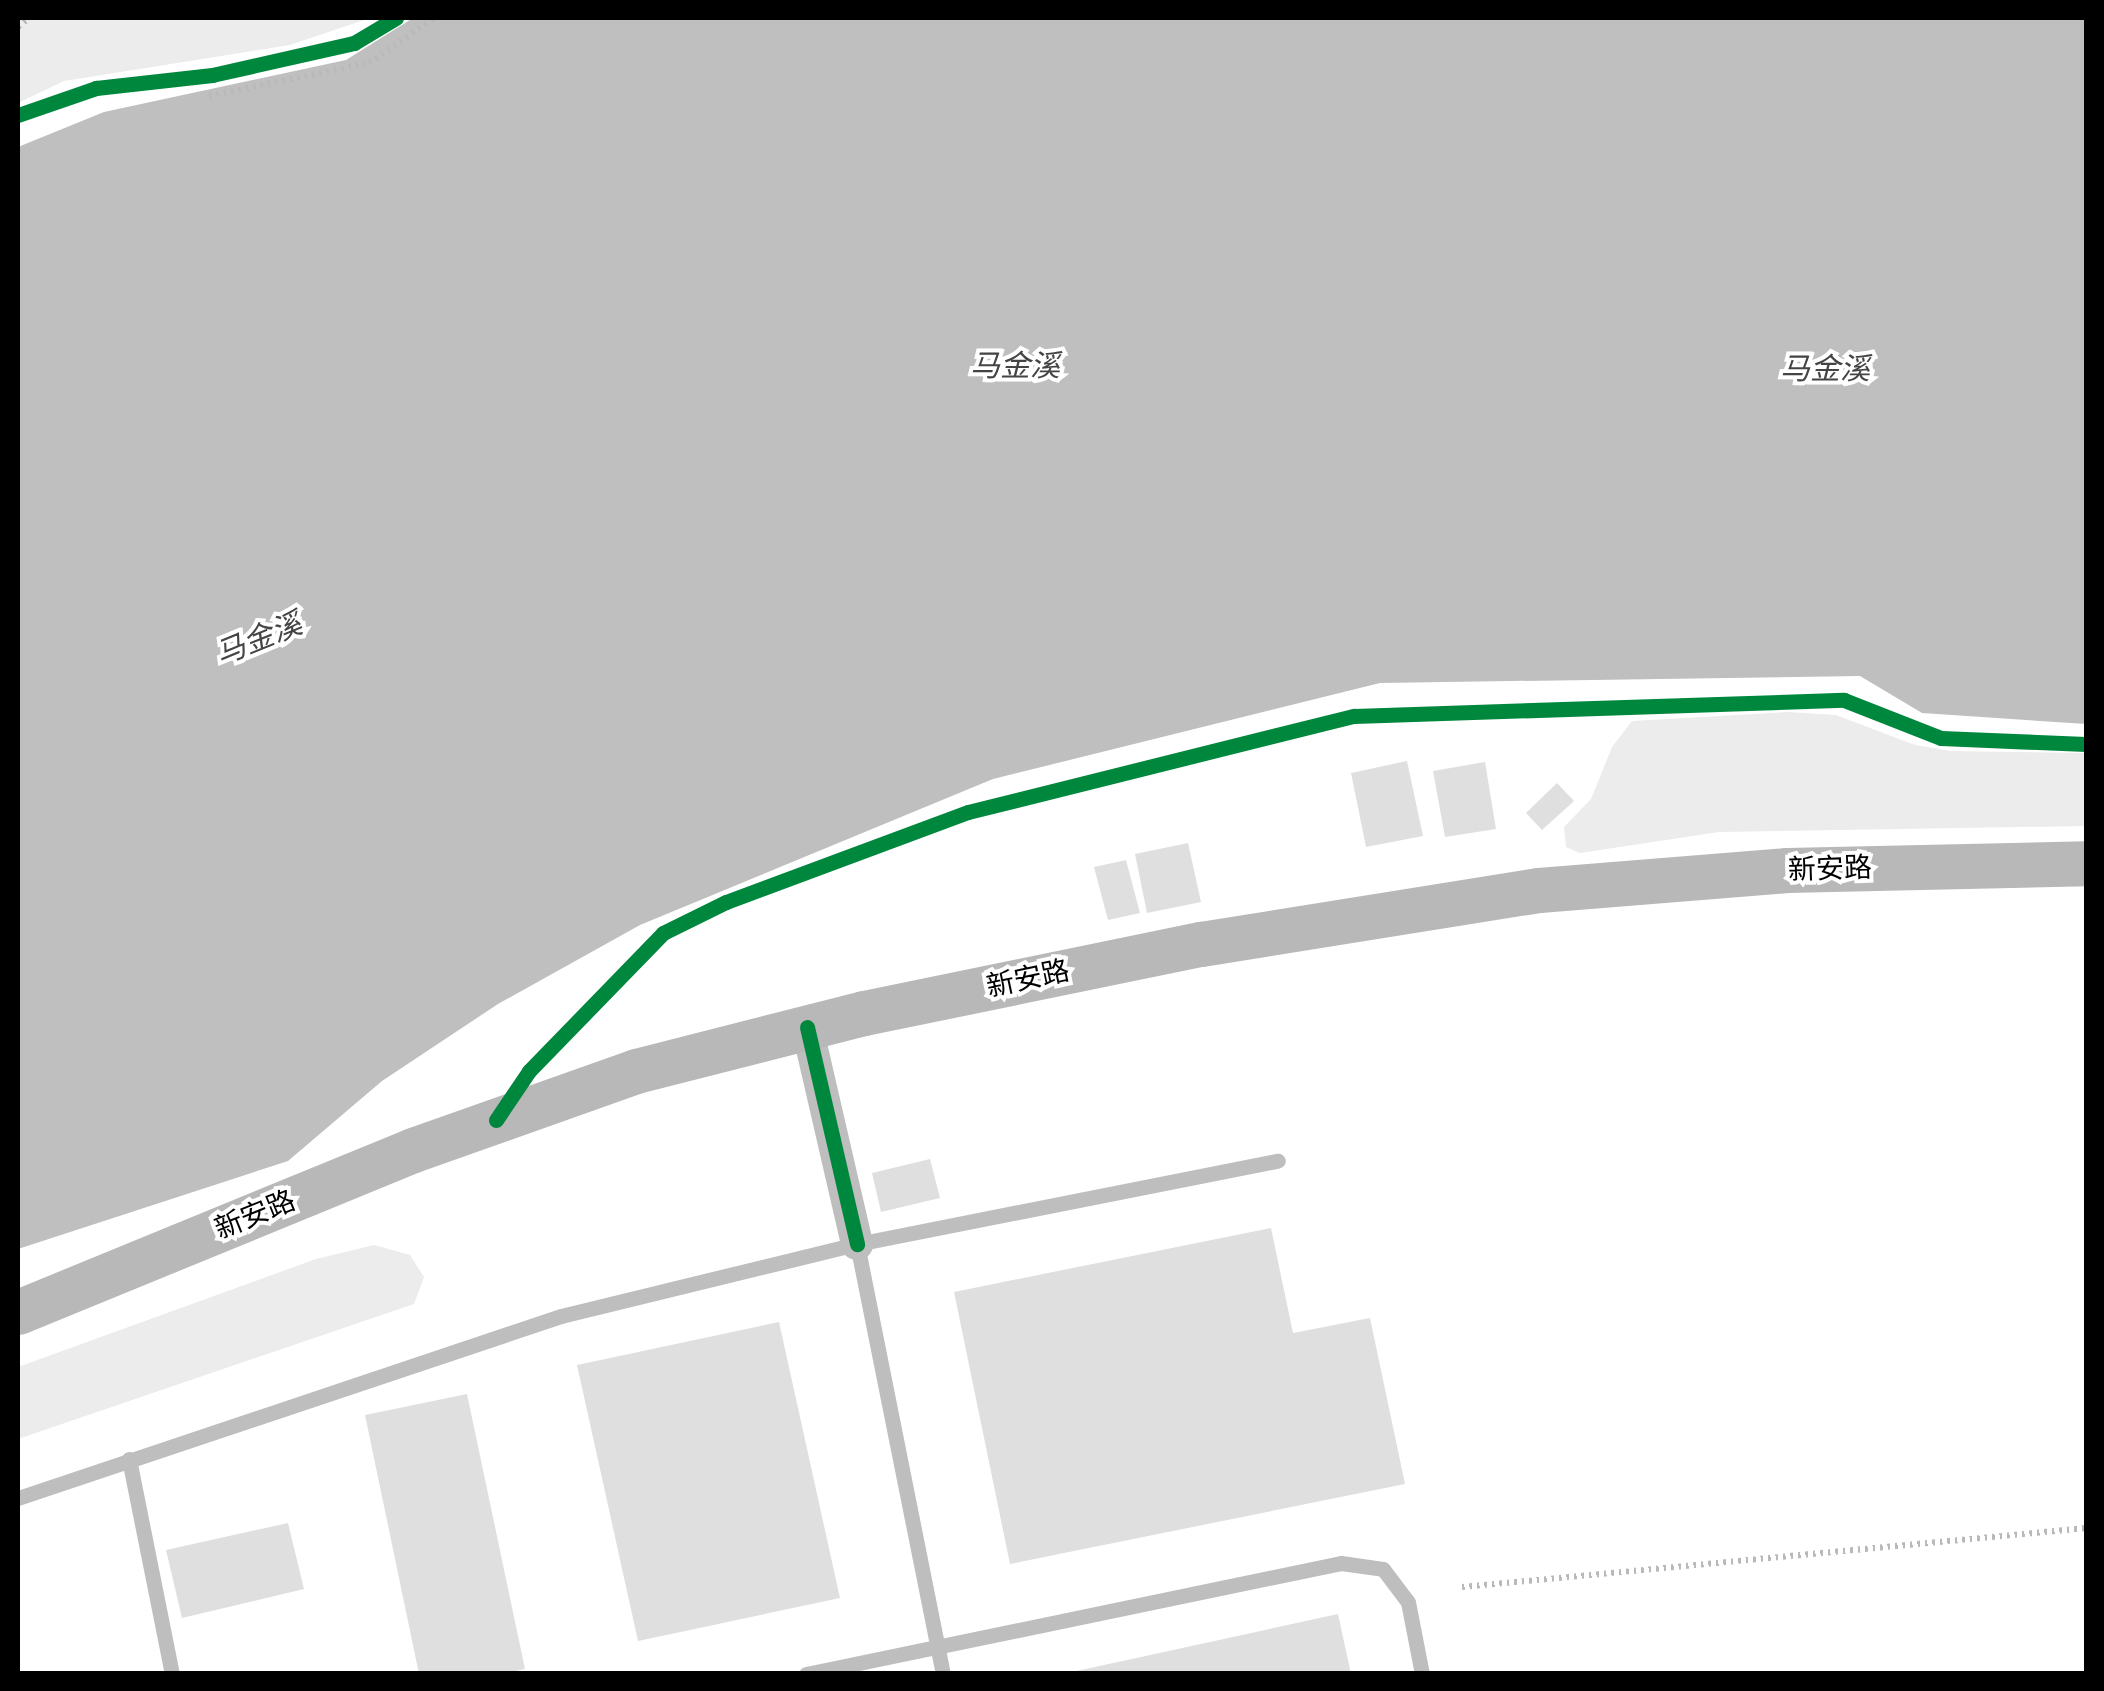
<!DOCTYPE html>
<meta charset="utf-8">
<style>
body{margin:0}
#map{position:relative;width:2104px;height:1691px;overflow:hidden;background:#fff;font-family:"Varela Round","Noto Sans SC",sans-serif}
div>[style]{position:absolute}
.green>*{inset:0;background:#ececec}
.water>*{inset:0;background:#bfbfbf}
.building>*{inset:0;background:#dfdfdf}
.path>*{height:6px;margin-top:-3px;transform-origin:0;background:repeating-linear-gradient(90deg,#b9b9b9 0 2.5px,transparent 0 7.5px)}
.service>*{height:15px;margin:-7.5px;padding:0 7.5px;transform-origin:7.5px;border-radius:7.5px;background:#bebebe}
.minor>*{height:32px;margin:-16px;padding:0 16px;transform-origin:16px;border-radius:16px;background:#bebebe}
.secondary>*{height:45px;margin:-22.5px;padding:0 22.5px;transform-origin:22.5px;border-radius:22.5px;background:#b8b8b8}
.cycleway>*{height:15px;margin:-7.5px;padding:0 7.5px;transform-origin:7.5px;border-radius:7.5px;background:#00873e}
span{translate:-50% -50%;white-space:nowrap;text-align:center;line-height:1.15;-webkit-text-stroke:8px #fff;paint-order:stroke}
.street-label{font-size:28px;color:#000}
.water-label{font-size:30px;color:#444;font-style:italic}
.frame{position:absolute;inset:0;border:20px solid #000;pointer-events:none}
</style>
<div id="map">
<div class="green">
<div style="clip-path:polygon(18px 18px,370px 18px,290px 45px,64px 81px,18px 103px)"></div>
<div style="clip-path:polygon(1788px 712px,1836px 715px,1915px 745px,1951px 751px,2086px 753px,2086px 826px,1719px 832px,1580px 853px,1566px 847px,1564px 827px,1591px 799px,1612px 747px,1632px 721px)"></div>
<div style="clip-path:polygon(374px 1245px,410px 1255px,424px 1277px,414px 1304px,18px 1439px,18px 1367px,316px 1259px)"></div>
</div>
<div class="water">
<div style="clip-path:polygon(413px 18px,2086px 18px,2086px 724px,1922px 713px,1860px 676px,1380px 683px,993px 779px,640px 925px,498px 1004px,382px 1081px,288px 1161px,18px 1249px,18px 147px,104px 112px,346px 60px)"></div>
</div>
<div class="building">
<div style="clip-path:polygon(1407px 761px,1423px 836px,1366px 847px,1351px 773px)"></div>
<div style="clip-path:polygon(1485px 762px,1496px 829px,1445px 837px,1433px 771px)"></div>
<div style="clip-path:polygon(1557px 783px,1574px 801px,1542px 830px,1526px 813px)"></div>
<div style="clip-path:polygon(1188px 843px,1201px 902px,1147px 913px,1135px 854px)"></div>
<div style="clip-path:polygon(1126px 860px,1140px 913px,1108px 920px,1094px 867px)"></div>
<div style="clip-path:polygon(930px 1159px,940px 1198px,881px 1212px,872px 1173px)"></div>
<div style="clip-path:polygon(1271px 1228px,1293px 1333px,1370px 1318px,1405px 1484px,1010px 1564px,954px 1292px)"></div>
<div style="clip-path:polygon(779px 1322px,840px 1598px,638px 1641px,577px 1365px)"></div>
<div style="clip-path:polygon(467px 1394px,525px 1669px,502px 1674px,419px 1674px,365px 1415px)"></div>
<div style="clip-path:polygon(288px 1523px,304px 1589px,182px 1618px,166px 1550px)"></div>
<div style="clip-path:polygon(1338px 1614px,1351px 1674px,1072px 1674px,1072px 1672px)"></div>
</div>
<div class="path">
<div style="left:18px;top:27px;width:14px;rotate:-39deg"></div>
<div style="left:209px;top:96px;width:163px;rotate:-11.7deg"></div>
<div style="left:369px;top:63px;width:79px;rotate:-34.7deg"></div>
<div style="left:1462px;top:1587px;width:627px;rotate:-5.4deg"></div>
</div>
<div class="service">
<div style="left:857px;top:1244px;width:439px;rotate:78.7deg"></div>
<div style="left:129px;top:1459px;width:219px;rotate:78.7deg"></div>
<div style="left:18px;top:1498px;width:573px;rotate:-18.53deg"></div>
<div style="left:561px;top:1316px;width:305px;rotate:-13.7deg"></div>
<div style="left:857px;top:1244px;width:429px;rotate:-11.2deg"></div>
<div style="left:806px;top:1674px;width:546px;rotate:-11.72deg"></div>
<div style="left:1341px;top:1563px;width:42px;rotate:8.1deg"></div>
<div style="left:1383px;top:1569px;width:41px;rotate:52.9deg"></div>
<div style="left:1408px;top:1602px;width:73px;rotate:79deg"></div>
</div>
<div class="minor">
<div style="left:807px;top:1027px;width:223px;rotate:77deg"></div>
</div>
<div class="secondary">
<div style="left:18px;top:1312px;width:427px;rotate:-22.3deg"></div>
<div style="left:413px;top:1150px;width:237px;rotate:-19.5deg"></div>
<div style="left:636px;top:1071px;width:235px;rotate:-14.3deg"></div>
<div style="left:864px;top:1013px;width:344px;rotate:-11.6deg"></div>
<div style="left:1201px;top:944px;width:342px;rotate:-9.1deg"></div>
<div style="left:1539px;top:890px;width:249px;rotate:-4.6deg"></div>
<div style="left:1787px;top:870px;width:299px;rotate:-1.3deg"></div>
</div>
<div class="cycleway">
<div style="left:18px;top:115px;width:83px;rotate:-19.1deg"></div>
<div style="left:96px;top:88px;width:117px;rotate:-6.4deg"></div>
<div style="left:212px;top:75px;width:146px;rotate:-12.7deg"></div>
<div style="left:354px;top:43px;width:49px;rotate:-30.8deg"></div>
<div style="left:807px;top:1027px;width:223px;rotate:77deg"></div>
<div style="left:496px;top:1120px;width:59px;rotate:-56deg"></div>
<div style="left:529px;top:1071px;width:192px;rotate:-45.8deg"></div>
<div style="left:663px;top:933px;width:70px;rotate:-26.2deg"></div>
<div style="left:726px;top:902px;width:258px;rotate:-20.4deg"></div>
<div style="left:968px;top:812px;width:398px;rotate:-14deg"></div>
<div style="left:1354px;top:716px;width:490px;rotate:-1.9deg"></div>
<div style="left:1844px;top:700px;width:104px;rotate:21.4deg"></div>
<div style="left:1941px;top:738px;width:145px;rotate:2.4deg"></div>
</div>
<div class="street-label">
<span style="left:1830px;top:869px;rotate:-2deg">新安路</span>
<span style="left:1028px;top:979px;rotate:-12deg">新安路</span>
<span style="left:255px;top:1215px;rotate:-22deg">新安路</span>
</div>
<div class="water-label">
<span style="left:1015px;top:367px">马金溪</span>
<span style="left:1825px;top:370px">马金溪</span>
<span style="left:259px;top:640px;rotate:-22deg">马金溪</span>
</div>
<div class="frame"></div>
</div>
